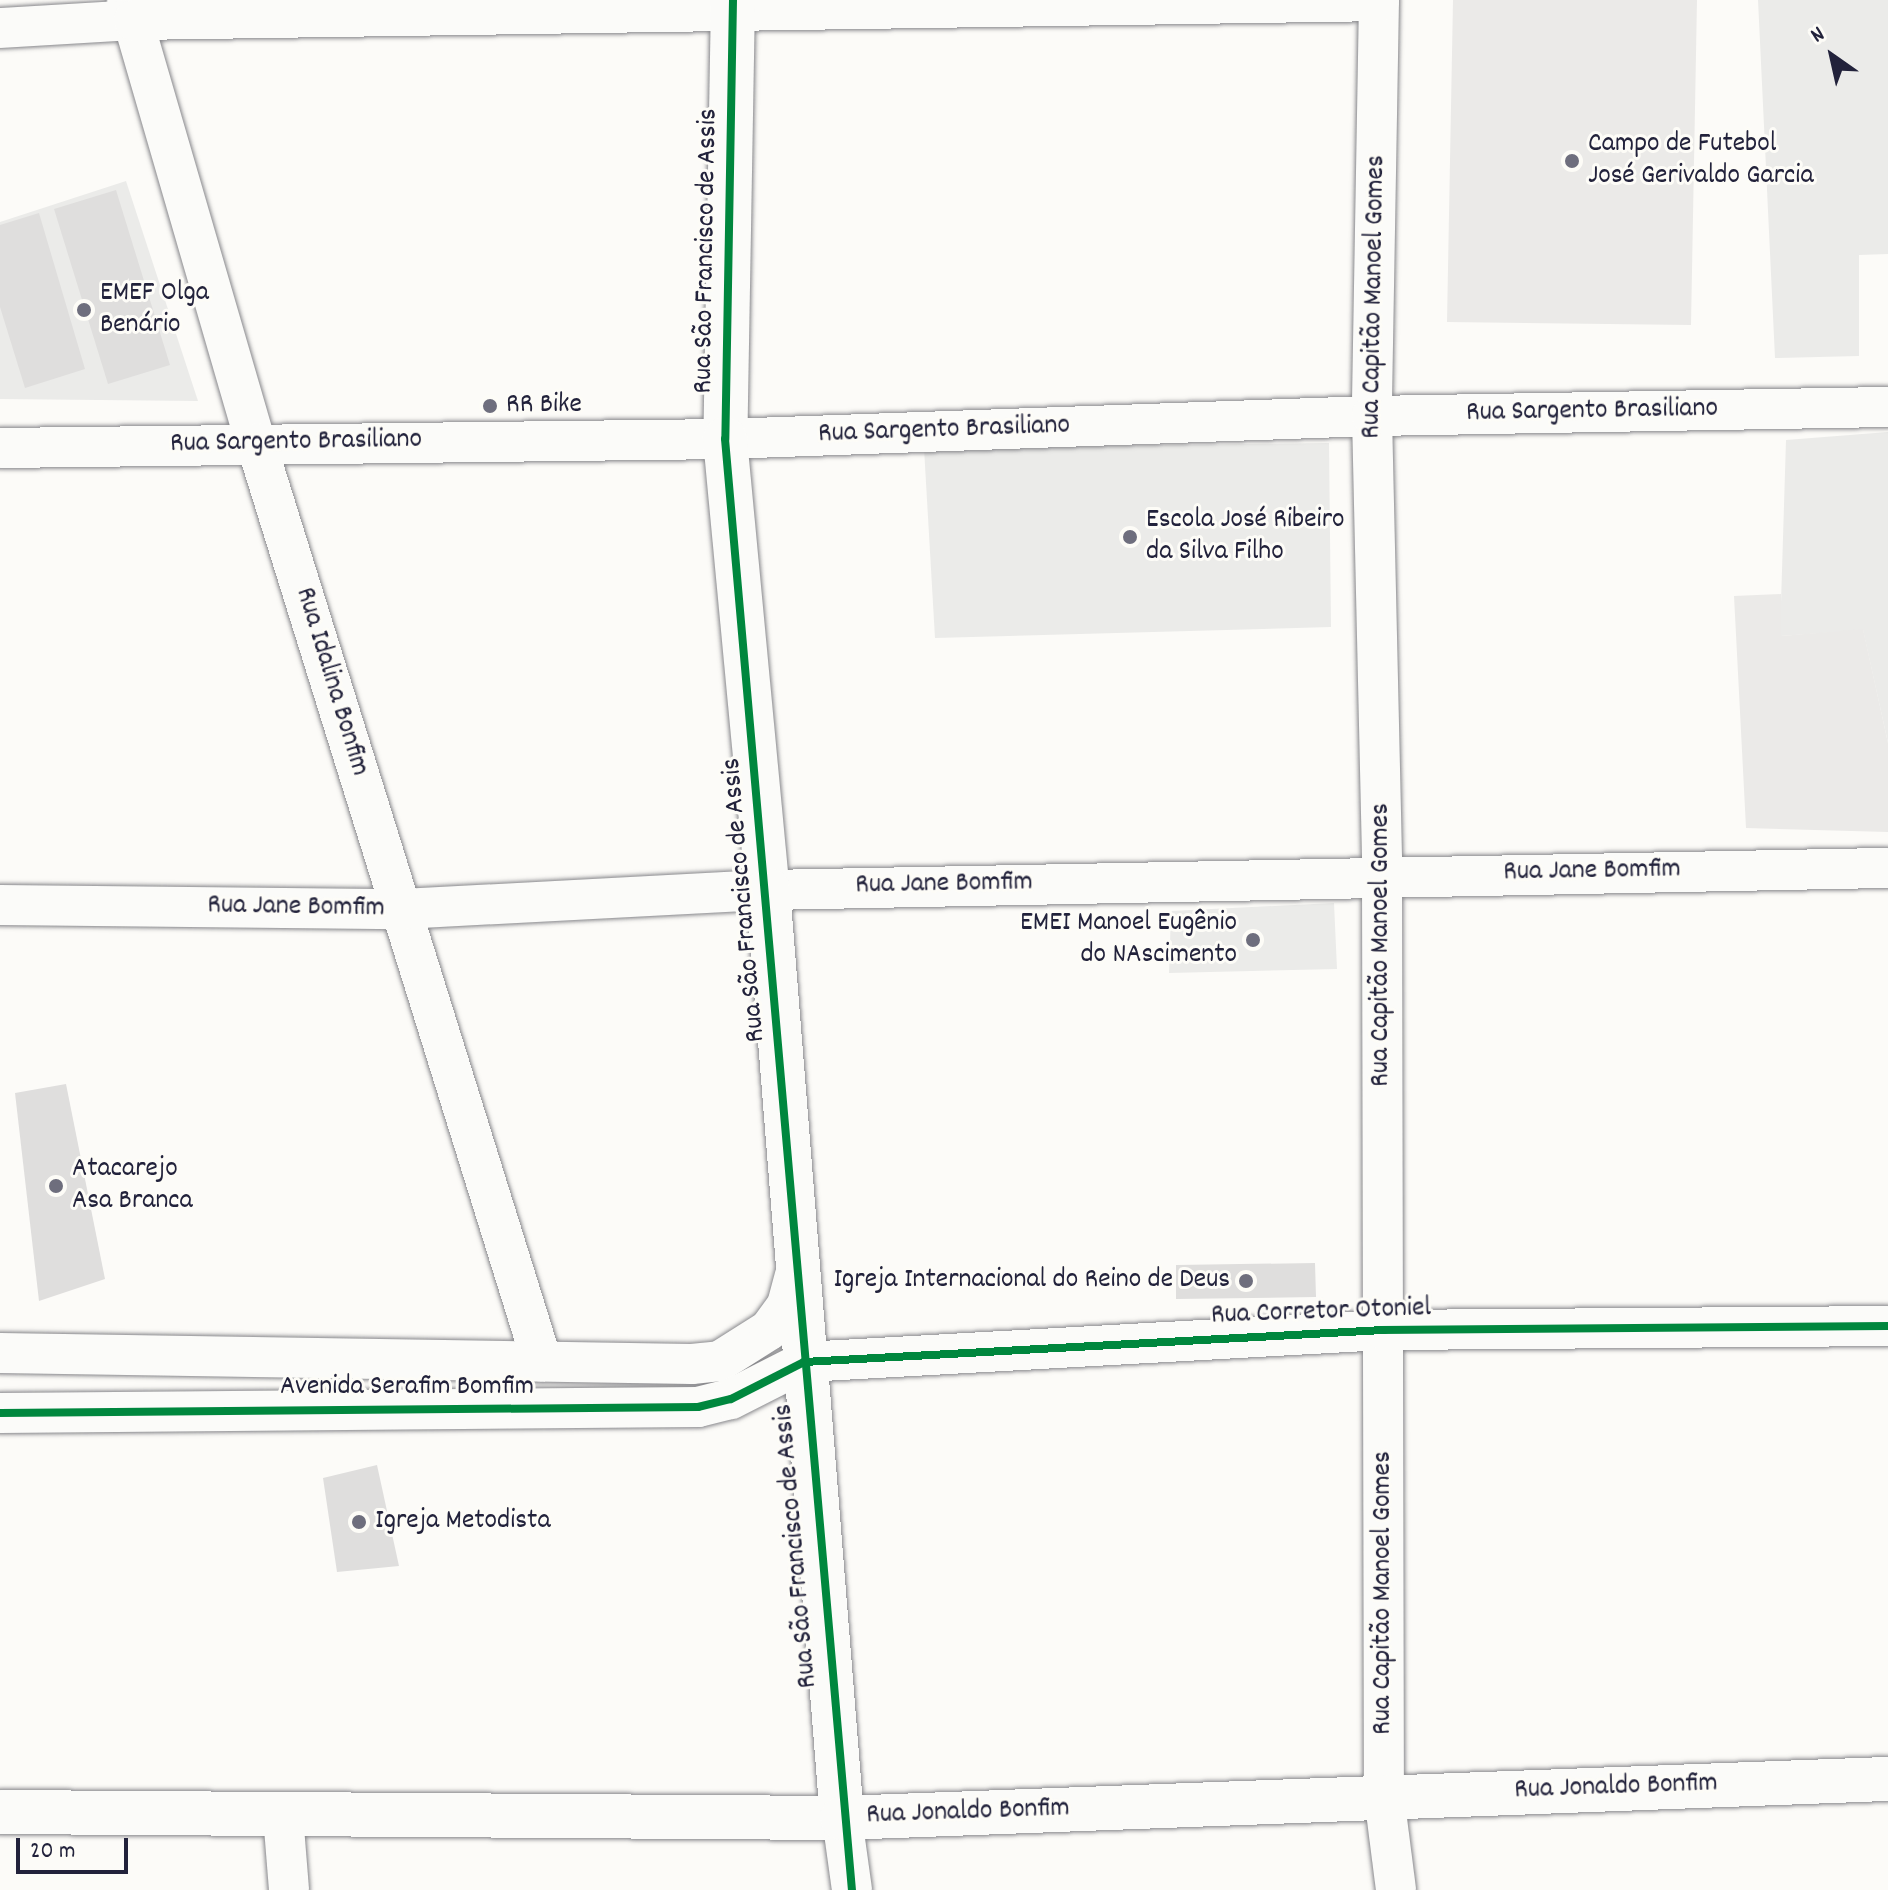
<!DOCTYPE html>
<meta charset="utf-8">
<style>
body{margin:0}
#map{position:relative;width:1888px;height:1890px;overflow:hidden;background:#fcfbf8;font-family:Dekko,sans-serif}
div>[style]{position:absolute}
.built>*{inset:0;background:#ebebe9}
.green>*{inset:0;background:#ebeae8}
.building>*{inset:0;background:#dfdedd}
.roads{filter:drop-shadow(0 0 2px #88888c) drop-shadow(0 0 2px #88888c)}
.minor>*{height:40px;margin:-20px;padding:0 20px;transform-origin:20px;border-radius:20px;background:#fbfbf9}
.tertiary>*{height:44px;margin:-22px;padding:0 22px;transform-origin:22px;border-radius:22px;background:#fbfbf9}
.cycleway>*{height:8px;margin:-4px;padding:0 4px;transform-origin:4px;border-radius:4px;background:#00873e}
.dots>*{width:22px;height:22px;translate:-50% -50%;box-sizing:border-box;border:4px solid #fdfcf7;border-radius:50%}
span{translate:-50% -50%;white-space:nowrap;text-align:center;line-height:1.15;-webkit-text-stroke:6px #fdfcf7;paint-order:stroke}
.poi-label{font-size:28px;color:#22223b}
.left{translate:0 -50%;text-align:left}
.right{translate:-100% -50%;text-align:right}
.street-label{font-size:28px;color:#22223b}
.north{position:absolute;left:1792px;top:16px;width:80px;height:80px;-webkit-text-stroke:6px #fdfcf7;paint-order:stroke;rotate:326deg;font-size:22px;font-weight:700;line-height:32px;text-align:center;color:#22223b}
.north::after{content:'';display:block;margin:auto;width:28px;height:36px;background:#22223b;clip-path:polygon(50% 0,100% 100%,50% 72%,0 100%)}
.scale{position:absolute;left:16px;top:1838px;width:112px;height:36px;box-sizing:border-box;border:4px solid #22223b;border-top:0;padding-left:10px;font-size:24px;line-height:28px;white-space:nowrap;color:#22223b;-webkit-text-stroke:6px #fdfcf7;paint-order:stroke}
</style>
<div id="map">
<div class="built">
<div style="clip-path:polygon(1758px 0,1888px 0,1888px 254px,1859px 255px,1859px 356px,1775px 358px)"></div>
<div style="clip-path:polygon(126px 181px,198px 401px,0 399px,0 222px)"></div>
<div style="clip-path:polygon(1888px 432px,1888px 743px,1863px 630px,1781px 636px,1781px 603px,1786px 440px)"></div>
<div style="clip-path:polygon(1329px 443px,1331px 627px,935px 638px,924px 448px)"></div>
<div style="clip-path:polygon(1334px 903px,1337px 969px,1169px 973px,1171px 911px)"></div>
</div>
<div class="green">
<div style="clip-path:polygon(1453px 0,1697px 0,1691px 325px,1447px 322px)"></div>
<div style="clip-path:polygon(1781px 594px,1781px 636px,1863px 629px,1888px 743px,1888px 832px,1746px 828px,1734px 596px)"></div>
</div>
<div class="building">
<div style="clip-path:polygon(116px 190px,170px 365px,108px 384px,54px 209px)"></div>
<div style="clip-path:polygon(39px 213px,85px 369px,25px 388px,0 307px,0 225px)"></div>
<div style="clip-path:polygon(66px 1084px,105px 1279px,39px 1301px,15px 1093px)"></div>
<div style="clip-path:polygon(1315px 1263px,1316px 1297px,1176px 1299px,1176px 1265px)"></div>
<div style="clip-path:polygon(377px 1465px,399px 1566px,337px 1572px,323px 1478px)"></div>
</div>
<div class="roads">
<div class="minor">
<div style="left:127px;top:0;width:461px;rotate:73.8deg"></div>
<div style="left:256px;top:443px;width:962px;rotate:72.71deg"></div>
<div style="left:1379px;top:0;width:416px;rotate:91deg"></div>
<div style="left:1372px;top:416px;width:458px;rotate:88.7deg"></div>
<div style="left:1382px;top:874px;width:922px;rotate:89.88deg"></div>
<div style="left:1384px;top:1796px;width:95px;rotate:82.7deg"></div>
<div style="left:0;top:28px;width:134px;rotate:-3.4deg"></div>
<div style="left:134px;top:20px;width:1245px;rotate:-0.87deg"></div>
<div style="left:0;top:448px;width:725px;rotate:-0.71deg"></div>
<div style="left:725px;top:439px;width:647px;rotate:-2.04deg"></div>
<div style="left:1372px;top:416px;width:516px;rotate:-1deg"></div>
<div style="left:0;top:905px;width:402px;rotate:0.6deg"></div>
<div style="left:402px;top:909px;width:366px;rotate:-3deg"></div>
<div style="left:768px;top:890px;width:1120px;rotate:-1.13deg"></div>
<div style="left:0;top:1353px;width:692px;rotate:0.91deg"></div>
<div style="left:692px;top:1364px;width:28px;rotate:-6deg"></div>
<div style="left:720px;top:1361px;width:58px;rotate:-32.3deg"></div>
<div style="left:769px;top:1330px;width:31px;rotate:-54deg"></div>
<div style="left:787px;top:1305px;width:30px;rotate:-75deg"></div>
<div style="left:0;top:1413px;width:698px;rotate:-0.49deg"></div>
<div style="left:698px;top:1407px;width:34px;rotate:-14deg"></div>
<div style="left:731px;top:1399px;width:82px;rotate:-26.9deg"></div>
<div style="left:804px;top:1362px;width:581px;rotate:-3.16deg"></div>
<div style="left:1384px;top:1330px;width:504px;rotate:-0.45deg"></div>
<div style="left:283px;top:1815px;width:75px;rotate:85.4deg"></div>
<div style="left:842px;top:1818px;width:73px;rotate:82.1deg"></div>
</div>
<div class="tertiary">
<div style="left:733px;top:0;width:439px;rotate:91deg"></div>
<div style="left:725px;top:439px;width:453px;rotate:84.6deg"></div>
<div style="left:768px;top:890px;width:931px;rotate:85.44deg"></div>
<div style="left:0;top:1812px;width:842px;rotate:0.41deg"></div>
<div style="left:842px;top:1818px;width:1047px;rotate:-2.14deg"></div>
</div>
</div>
<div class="cycleway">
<div style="left:733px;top:0;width:439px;rotate:91deg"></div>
<div style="left:725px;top:439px;width:1457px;rotate:85deg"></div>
<div style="left:0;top:1413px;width:698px;rotate:-0.49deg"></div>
<div style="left:698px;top:1407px;width:34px;rotate:-14deg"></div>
<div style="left:731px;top:1399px;width:82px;rotate:-26.9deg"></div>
<div style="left:804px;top:1362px;width:581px;rotate:-3.16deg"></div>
<div style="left:1384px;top:1330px;width:504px;rotate:-0.45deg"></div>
</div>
<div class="dots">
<div style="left:1572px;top:161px;background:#6e6e7d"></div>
<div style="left:84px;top:310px;background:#6e6e7d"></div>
<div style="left:490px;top:406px;background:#6e6e7d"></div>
<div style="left:1130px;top:537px;background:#6e6e7d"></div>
<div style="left:1253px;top:940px;background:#6e6e7d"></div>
<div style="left:56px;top:1186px;background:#6e6e7d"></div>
<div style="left:1246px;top:1281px;background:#6e6e7d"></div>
<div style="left:359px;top:1522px;background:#6e6e7d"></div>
</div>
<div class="poi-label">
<span class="left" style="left:1588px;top:161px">Campo de Futebol<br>José Gerivaldo Garcia</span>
<span class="left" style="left:100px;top:310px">EMEF Olga<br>Benário</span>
<span class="left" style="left:506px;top:406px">RR Bike</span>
<span class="left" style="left:1146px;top:537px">Escola José Ribeiro<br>da Silva Filho</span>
<span class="right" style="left:1237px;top:940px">EMEI Manoel Eugênio<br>do NAscimento</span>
<span class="left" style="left:72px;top:1186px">Atacarejo<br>Asa Branca</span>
<span class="right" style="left:1230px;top:1281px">Igreja Internacional do Reino de Deus</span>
<span class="left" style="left:375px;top:1522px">Igreja Metodista</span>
</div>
<div class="street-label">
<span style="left:707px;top:251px;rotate:-89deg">Rua São Francisco de Assis</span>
<span style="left:1375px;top:297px;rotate:-89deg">Rua Capitão Manoel Gomes</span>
<span style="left:1592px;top:412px;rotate:-1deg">Rua Sargento Brasiliano</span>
<span style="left:944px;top:431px;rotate:-2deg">Rua Sargento Brasiliano</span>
<span style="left:296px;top:443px;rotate:-1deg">Rua Sargento Brasiliano</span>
<span style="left:331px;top:682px;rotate:73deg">Rua Idalina Bonfim</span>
<span style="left:1592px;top:872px;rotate:-1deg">Rua Jane Bomfim</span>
<span style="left:944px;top:885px;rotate:-1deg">Rua Jane Bomfim</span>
<span style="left:745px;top:900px;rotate:-95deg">Rua São Francisco de Assis</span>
<span style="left:296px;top:908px;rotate:1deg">Rua Jane Bomfim</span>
<span style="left:1382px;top:945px;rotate:-90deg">Rua Capitão Manoel Gomes</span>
<span style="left:1321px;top:1313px;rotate:-2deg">Rua Corretor Otoniel</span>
<span style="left:407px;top:1388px">Avenida Serafim Bomfim</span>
<span style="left:797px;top:1546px;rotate:-95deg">Rua São Francisco de Assis</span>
<span style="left:1384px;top:1593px;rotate:-90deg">Rua Capitão Manoel Gomes</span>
<span style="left:1616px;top:1788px;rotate:-2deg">Rua Jonaldo Bonfim</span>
<span style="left:968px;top:1813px;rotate:-2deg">Rua Jonaldo Bonfim</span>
</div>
<div class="north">N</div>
<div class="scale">20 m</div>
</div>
